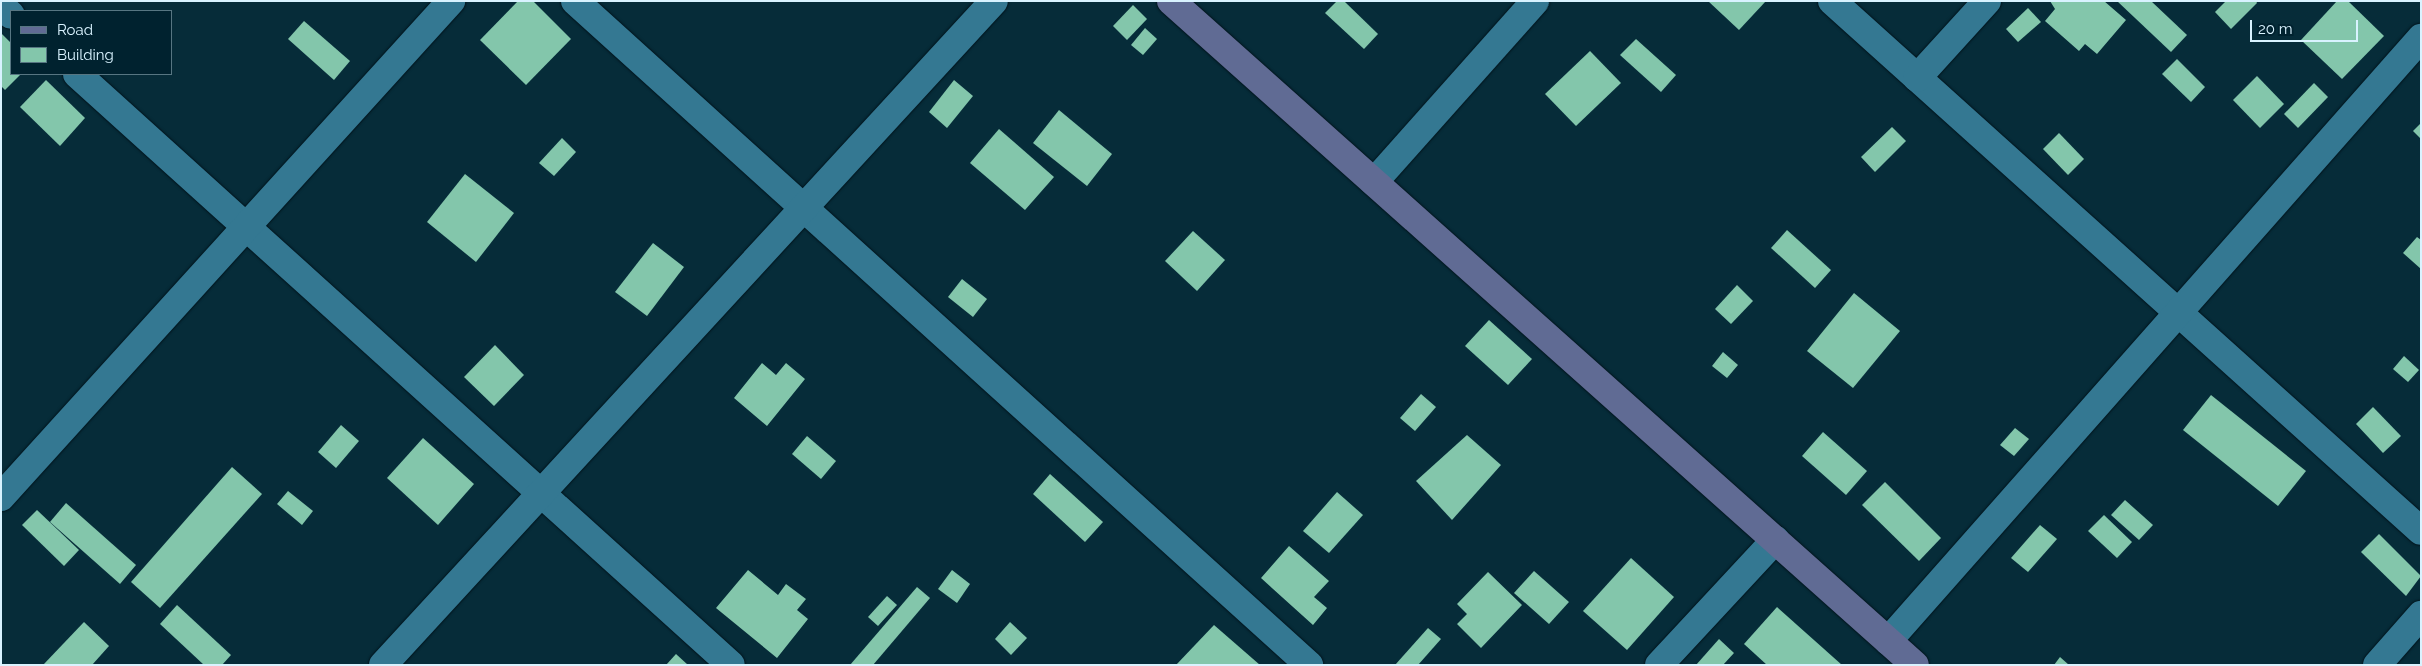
<!DOCTYPE html>
<style>
body{margin:0}
#map{position:relative;width:2422px;height:666px;overflow:hidden;background:#062c39;font-family:Raleway,sans-serif}
div>[style]{position:absolute}
.building>*{inset:0;background:#83c6ab}
.roads{filter:drop-shadow(0 0 1px #01131b) drop-shadow(0 0 1px #01131b)}
.street>*{height:28px;margin:-14px;padding:0 14px;transform-origin:14px;border-radius:14px;background:#347892}
.secondary>*{height:28px;margin:-14px;padding:0 14px;transform-origin:14px;border-radius:14px;background:#606b94}
span{translate:-50% -50%;white-space:nowrap;text-align:center;line-height:1.15;-webkit-text-stroke:5px #00222f;paint-order:stroke}
.frame{position:absolute;inset:0;border:2px solid #d9f3ff;pointer-events:none}
.legend{position:absolute;left:10px;top:10px;width:162px;height:65px;box-sizing:border-box;background:#00222f;border:1px solid #577682;margin:0;padding:6px 9px;list-style:none;font-size:15px;color:#d9f3ff}
.legend li{display:flex;align-items:center;gap:10px;height:25px}
.legend b{width:25px;border:1px solid #577682}
.scale{position:absolute;left:2250px;top:20px;width:108px;height:22px;box-sizing:border-box;border:2px solid #d9f3ff;border-top:0;padding-left:6px;font-size:15px;line-height:18px;white-space:nowrap;color:#d9f3ff;-webkit-text-stroke:4px #00222f;paint-order:stroke}
</style>
<div id="map">
<div class="building">
<div style="clip-path:polygon(518px 1px,533px 1px,571px 39px,526px 85px,480px 40px)"></div>
<div style="clip-path:polygon(1337px 1px,1344px 1px,1378px 34px,1364px 49px,1325px 13px)"></div>
<div style="clip-path:polygon(1708px 1px,1766px 1px,1739px 30px)"></div>
<div style="clip-path:polygon(2050px 1px,2104px 1px,2126px 20px,2097px 54px,2085px 44px,2079px 51px,2045px 21px,2055px 9px)"></div>
<div style="clip-path:polygon(2117px 1px,2151px 1px,2187px 35px,2171px 52px)"></div>
<div style="clip-path:polygon(2226px 1px,2256px 1px,2257px 3px,2231px 29px,2215px 12px)"></div>
<div style="clip-path:polygon(2337px 1px,2348px 1px,2384px 36px,2342px 79px,2301px 40px)"></div>
<div style="clip-path:polygon(1133px 5px,1147px 19px,1127px 40px,1113px 26px)"></div>
<div style="clip-path:polygon(2028px 8px,2041px 22px,2018px 42px,2006px 29px)"></div>
<div style="clip-path:polygon(304px 21px,350px 61px,334px 80px,288px 39px)"></div>
<div style="clip-path:polygon(1145px 28px,1157px 39px,1143px 55px,1131px 45px)"></div>
<div style="clip-path:polygon(1px 33px,11px 43px,11px 74px,21px 74px,5px 90px,1px 86px)"></div>
<div style="clip-path:polygon(1636px 39px,1676px 75px,1661px 92px,1620px 55px)"></div>
<div style="clip-path:polygon(1590px 51px,1621px 83px,1576px 126px,1545px 94px)"></div>
<div style="clip-path:polygon(2177px 59px,2205px 87px,2191px 102px,2162px 74px)"></div>
<div style="clip-path:polygon(2257px 76px,2284px 104px,2260px 128px,2233px 100px)"></div>
<div style="clip-path:polygon(46px 80px,85px 118px,60px 146px,20px 107px)"></div>
<div style="clip-path:polygon(954px 80px,973px 96px,947px 128px,929px 112px)"></div>
<div style="clip-path:polygon(2314px 83px,2328px 97px,2298px 128px,2284px 114px)"></div>
<div style="clip-path:polygon(1059px 110px,1112px 154px,1087px 186px,1033px 143px)"></div>
<div style="clip-path:polygon(2421px 123px,2421px 139px,2413px 131px)"></div>
<div style="clip-path:polygon(1892px 127px,1906px 141px,1875px 172px,1861px 157px)"></div>
<div style="clip-path:polygon(999px 129px,1054px 177px,1025px 210px,970px 163px)"></div>
<div style="clip-path:polygon(2059px 133px,2084px 159px,2068px 175px,2043px 149px)"></div>
<div style="clip-path:polygon(562px 138px,576px 152px,554px 176px,539px 163px)"></div>
<div style="clip-path:polygon(465px 174px,514px 213px,476px 262px,427px 222px)"></div>
<div style="clip-path:polygon(1787px 230px,1831px 270px,1815px 288px,1771px 248px)"></div>
<div style="clip-path:polygon(1193px 231px,1225px 260px,1197px 291px,1165px 261px)"></div>
<div style="clip-path:polygon(2417px 237px,2421px 240px,2421px 269px,2403px 253px)"></div>
<div style="clip-path:polygon(653px 243px,684px 267px,647px 316px,615px 292px)"></div>
<div style="clip-path:polygon(962px 279px,987px 299px,973px 317px,948px 297px)"></div>
<div style="clip-path:polygon(1737px 285px,1753px 301px,1731px 324px,1715px 309px)"></div>
<div style="clip-path:polygon(1854px 293px,1900px 331px,1853px 388px,1807px 351px)"></div>
<div style="clip-path:polygon(1489px 320px,1532px 359px,1508px 385px,1465px 346px)"></div>
<div style="clip-path:polygon(495px 345px,524px 375px,494px 406px,464px 377px)"></div>
<div style="clip-path:polygon(1723px 352px,1738px 365px,1727px 378px,1712px 366px)"></div>
<div style="clip-path:polygon(2404px 356px,2419px 370px,2408px 382px,2393px 369px)"></div>
<div style="clip-path:polygon(762px 363px,776px 375px,786px 363px,805px 379px,767px 426px,734px 398px)"></div>
<div style="clip-path:polygon(1421px 394px,1436px 407px,1415px 431px,1400px 418px)"></div>
<div style="clip-path:polygon(2211px 395px,2306px 471px,2278px 506px,2183px 430px)"></div>
<div style="clip-path:polygon(2373px 407px,2401px 436px,2383px 453px,2356px 424px)"></div>
<div style="clip-path:polygon(341px 425px,359px 441px,336px 468px,318px 452px)"></div>
<div style="clip-path:polygon(2015px 428px,2029px 439px,2014px 456px,2000px 445px)"></div>
<div style="clip-path:polygon(1823px 432px,1867px 471px,1846px 495px,1802px 456px)"></div>
<div style="clip-path:polygon(1467px 435px,1501px 465px,1452px 520px,1416px 481px)"></div>
<div style="clip-path:polygon(807px 436px,836px 461px,821px 479px,792px 454px)"></div>
<div style="clip-path:polygon(423px 438px,474px 484px,438px 525px,387px 478px)"></div>
<div style="clip-path:polygon(232px 467px,262px 494px,160px 608px,131px 582px)"></div>
<div style="clip-path:polygon(1050px 474px,1103px 522px,1085px 542px,1033px 494px)"></div>
<div style="clip-path:polygon(1885px 482px,1941px 538px,1919px 561px,1862px 505px)"></div>
<div style="clip-path:polygon(288px 491px,313px 511px,302px 525px,277px 504px)"></div>
<div style="clip-path:polygon(1337px 492px,1363px 515px,1329px 553px,1303px 531px)"></div>
<div style="clip-path:polygon(2125px 500px,2153px 525px,2139px 540px,2111px 515px)"></div>
<div style="clip-path:polygon(66px 503px,136px 565px,120px 584px,50px 522px)"></div>
<div style="clip-path:polygon(37px 510px,79px 550px,64px 566px,22px 525px)"></div>
<div style="clip-path:polygon(2104px 515px,2132px 542px,2117px 558px,2088px 531px)"></div>
<div style="clip-path:polygon(2040px 525px,2057px 539px,2028px 572px,2011px 558px)"></div>
<div style="clip-path:polygon(2379px 534px,2421px 576px,2406px 596px,2361px 552px)"></div>
<div style="clip-path:polygon(1289px 546px,1329px 581px,1314px 597px,1327px 608px,1313px 625px,1261px 578px)"></div>
<div style="clip-path:polygon(1631px 558px,1674px 597px,1627px 650px,1583px 611px)"></div>
<div style="clip-path:polygon(748px 570px,778px 595px,786px 584px,806px 599px,797px 610px,808px 619px,777px 658px,716px 608px)"></div>
<div style="clip-path:polygon(952px 570px,970px 584px,957px 603px,938px 589px)"></div>
<div style="clip-path:polygon(1534px 571px,1569px 602px,1549px 624px,1514px 593px)"></div>
<div style="clip-path:polygon(1488px 572px,1522px 605px,1481px 648px,1457px 624px,1467px 614px,1457px 604px)"></div>
<div style="clip-path:polygon(917px 587px,930px 598px,873px 665px,850px 665px)"></div>
<div style="clip-path:polygon(887px 596px,897px 605px,878px 626px,868px 617px)"></div>
<div style="clip-path:polygon(177px 605px,231px 655px,222px 665px,204px 665px,160px 624px)"></div>
<div style="clip-path:polygon(1777px 607px,1842px 665px,1767px 665px,1744px 644px)"></div>
<div style="clip-path:polygon(84px 622px,109px 646px,92px 665px,43px 665px)"></div>
<div style="clip-path:polygon(1010px 622px,1027px 638px,1011px 655px,995px 639px)"></div>
<div style="clip-path:polygon(1214px 625px,1260px 665px,1176px 665px)"></div>
<div style="clip-path:polygon(1428px 628px,1441px 639px,1418px 665px,1395px 665px)"></div>
<div style="clip-path:polygon(1719px 639px,1734px 653px,1723px 665px,1696px 665px)"></div>
<div style="clip-path:polygon(676px 654px,688px 665px,666px 665px)"></div>
<div style="clip-path:polygon(2060px 657px,2069px 665px,2054px 665px)"></div>
</div>
<div class="roads">
<div class="street">
<div style="left:575px;top:1px;width:990px;rotate:42.13deg"></div>
<div style="left:1832px;top:1px;width:792px;rotate:41.98deg"></div>
<div style="left:1px;top:6px;width:13px;rotate:42deg"></div>
<div style="left:77px;top:74px;width:881px;rotate:42.1deg"></div>
<div style="left:1917px;top:78px;width:104px;rotate:-47.7deg"></div>
<div style="left:1374px;top:182px;width:242px;rotate:-48.3deg"></div>
<div style="left:1px;top:497px;width:670px;rotate:-47.78deg"></div>
<div style="left:1888px;top:641px;width:805px;rotate:-48.53deg"></div>
<div style="left:383px;top:665px;width:902px;rotate:-47.38deg"></div>
<div style="left:1659px;top:665px;width:171px;rotate:-47.1deg"></div>
<div style="left:2377px;top:665px;width:67px;rotate:-48.7deg"></div>
</div>
<div class="secondary">
<div style="left:1171px;top:1px;width:997px;rotate:41.75deg"></div>
</div>
</div>
<div class="frame"></div>
<ul class="legend">
<li><b style="height:6px;background:#606b94"></b>Road</li>
<li><b style="height:14px;background:#83c6ab"></b>Building</li>
</ul>
<div class="scale">20 m</div>
</div>
